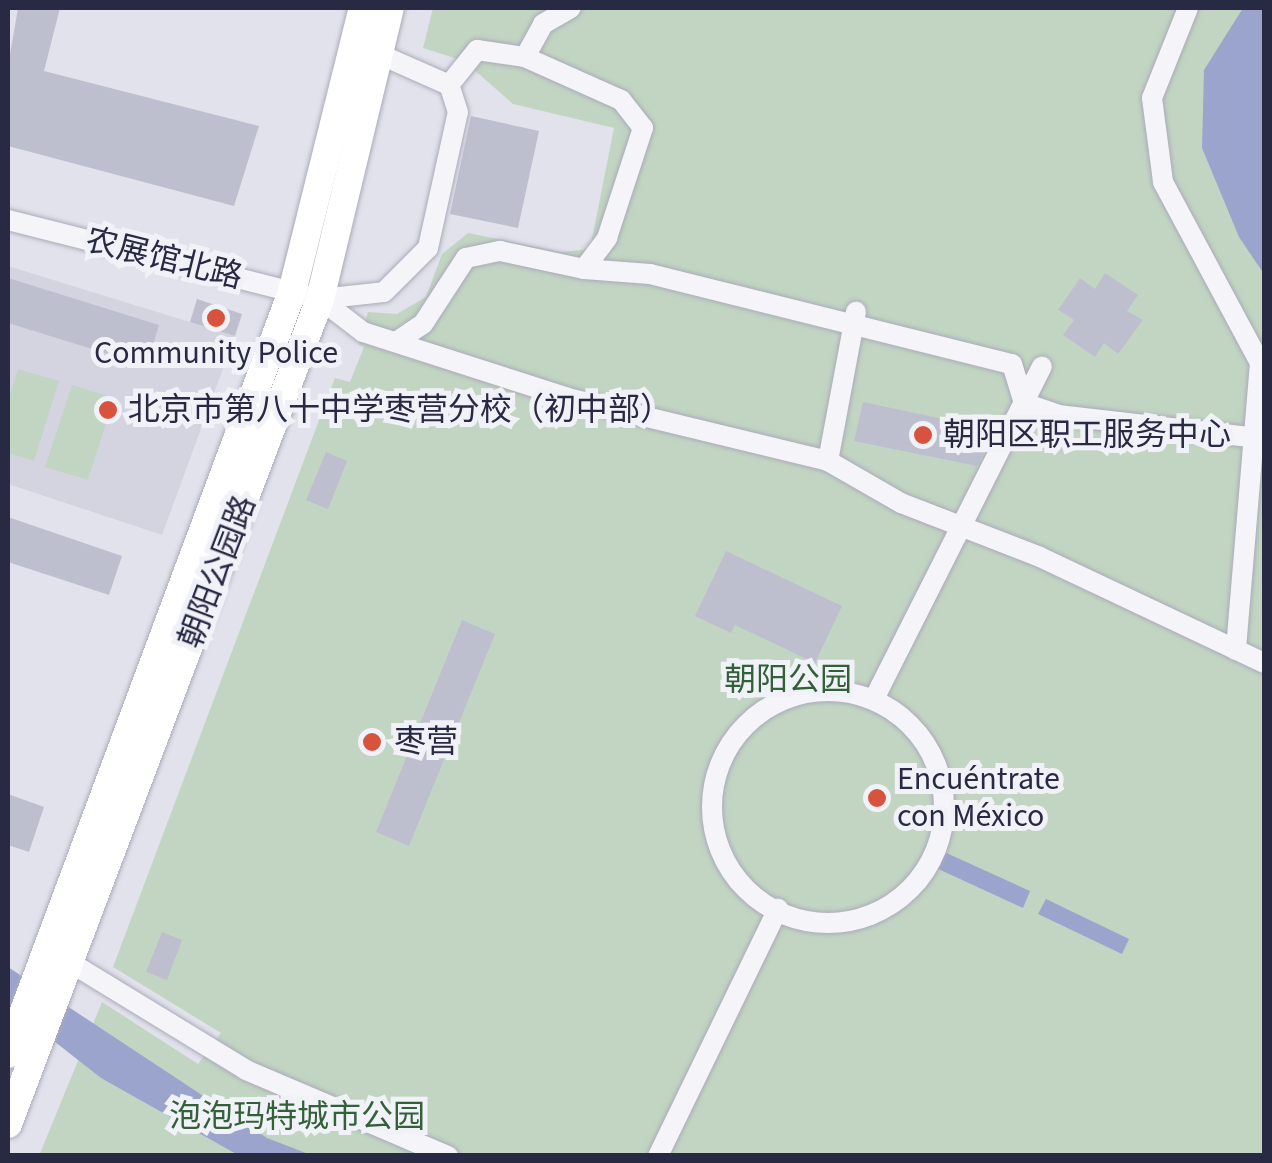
<!DOCTYPE html>
<meta charset="utf-8">
<style>
body{margin:0}
#map{position:relative;width:1272px;height:1163px;overflow:hidden;background:#e1e2eb;font-family:"Source Sans 3","Noto Sans SC",sans-serif}
div>[style]{position:absolute}
.built>*{inset:0;background:#d3d4e0}
.green>*{inset:0;background:#c2d5c2}
.water>*{inset:0;background:#9aa4cd}
.building>*{inset:0;background:#bebfce}
.roads{filter:drop-shadow(0 0 2px #aaabb9) drop-shadow(0 0 2px #aaabb9)}
.minor>*{height:20px;margin:-10px;padding:0 10px;transform-origin:10px;border-radius:10px;background:#f4f4f9}
.minor>.ring{margin:-10px;padding:0;box-sizing:content-box;background:none;border:20px solid #f4f4f9;border-radius:50%}
.major>*{height:28px;margin:-14px;padding:0 14px;transform-origin:14px;border-radius:14px;background:#fff}
.dots>*{width:28px;height:28px;translate:-50% -50%;box-sizing:border-box;border:5px solid #f1f2f8;border-radius:50%}
span{translate:-50% -50%;white-space:nowrap;text-align:center;line-height:1.15;-webkit-text-stroke:10px #f1f2f8;paint-order:stroke}
.street-label{font-size:32px;color:#282a44}
.poi-label{font-size:32px;color:#282a44}
.left{translate:0 -50%;text-align:left}
.park-label{font-size:32px;color:#346039}
.frame{position:absolute;inset:0;border:10px solid #282a44;pointer-events:none}
</style>
<div id="map">
<div class="built">
<div style="clip-path:polygon(8px 266px,235px 336px,162px 535px,8px 484px)"></div>
</div>
<div class="green">
<div style="clip-path:polygon(433px 8px,1264px 8px,1264px 1155px,39px 1156px,102px 1002px,198px 1064px,221px 1033px,113px 967px,335px 378px,350px 382px,364px 347px,358px 344px,368px 312px,397px 314px,426px 297px,442px 254px,468px 233px,561px 252px,590px 249px,614px 128px,513px 104px,464px 61px,423px 48px)"></div>
<div style="clip-path:polygon(18px 369px,59px 381px,34px 461px,8px 453px,8px 401px)"></div>
<div style="clip-path:polygon(72px 385px,114px 398px,88px 480px,45px 467px)"></div>
</div>
<div class="water">
<div style="clip-path:polygon(1243px 8px,1264px 8px,1264px 274px,1239px 237px,1202px 148px,1204px 70px)"></div>
<div style="clip-path:polygon(942px 851px,1030px 891px,1023px 908px,934px 867px)"></div>
<div style="clip-path:polygon(1046px 899px,1129px 939px,1122px 954px,1038px 914px)"></div>
<div style="clip-path:polygon(8px 967px,267px 1138px,311px 1155px,238px 1155px,101px 1078px,8px 1005px)"></div>
</div>
<div class="building">
<div style="clip-path:polygon(18px 8px,60px 8px,44px 71px,259px 126px,234px 206px,8px 146px,8px 66px)"></div>
<div style="clip-path:polygon(471px 116px,539px 131px,518px 228px,450px 214px)"></div>
<div style="clip-path:polygon(1105px 273px,1138px 295px,1127px 311px,1143px 320px,1118px 354px,1104px 343px,1095px 357px,1063px 335px,1074px 320px,1058px 310px,1080px 278px,1095px 289px)"></div>
<div style="clip-path:polygon(8px 278px,159px 325px,147px 366px,8px 323px)"></div>
<div style="clip-path:polygon(197px 299px,242px 314px,235px 336px,190px 322px)"></div>
<div style="clip-path:polygon(863px 402px,990px 429px,989px 442px,977px 466px,854px 441px)"></div>
<div style="clip-path:polygon(326px 452px,347px 461px,328px 509px,306px 500px)"></div>
<div style="clip-path:polygon(8px 517px,122px 556px,109px 595px,8px 562px)"></div>
<div style="clip-path:polygon(726px 551px,842px 606px,815px 663px,735px 625px,731px 633px,695px 616px)"></div>
<div style="clip-path:polygon(462px 620px,495px 634px,409px 846px,376px 832px)"></div>
<div style="clip-path:polygon(8px 794px,44px 807px,29px 852px,8px 845px)"></div>
<div style="clip-path:polygon(162px 932px,182px 940px,167px 980px,146px 972px)"></div>
</div>
<div class="roads">
<div class="minor">
<div style="left:1188px;top:8px;width:97px;rotate:111.8deg"></div>
<div style="left:1152px;top:98px;width:85px;rotate:82.5deg"></div>
<div style="left:1163px;top:182px;width:205px;rotate:61.8deg"></div>
<div style="left:1260px;top:363px;width:288px;rotate:94.8deg"></div>
<div style="left:449px;top:85px;width:45px;rotate:-51.3deg"></div>
<div style="left:477px;top:50px;width:49px;rotate:8.3deg"></div>
<div style="left:525px;top:57px;width:38px;rotate:-61deg"></div>
<div style="left:543px;top:24px;width:32px;rotate:-30deg"></div>
<div style="left:8px;top:220px;width:322px;rotate:14.2deg"></div>
<div style="left:320px;top:299px;width:64px;rotate:-6.2deg"></div>
<div style="left:384px;top:292px;width:62px;rotate:-45deg"></div>
<div style="left:428px;top:248px;width:139px;rotate:-77.6deg"></div>
<div style="left:458px;top:112px;width:28px;rotate:-108deg"></div>
<div style="left:449px;top:85px;width:77px;rotate:-156.1deg"></div>
<div style="left:584px;top:269px;width:66px;rotate:4.3deg"></div>
<div style="left:650px;top:274px;width:373px;rotate:14deg"></div>
<div style="left:1012px;top:364px;width:41px;rotate:72.9deg"></div>
<div style="left:1024px;top:403px;width:37px;rotate:19deg"></div>
<div style="left:1059px;top:415px;width:199px;rotate:6.6deg"></div>
<div style="left:320px;top:299px;width:54px;rotate:37.5deg"></div>
<div style="left:363px;top:332px;width:215px;rotate:17.8deg"></div>
<div style="left:568px;top:398px;width:268px;rotate:13.6deg"></div>
<div style="left:828px;top:461px;width:84px;rotate:29.9deg"></div>
<div style="left:901px;top:503px;width:149px;rotate:21.2deg"></div>
<div style="left:1040px;top:557px;width:248px;rotate:25.3deg"></div>
<div style="left:396px;top:342px;width:32px;rotate:-34deg"></div>
<div style="left:423px;top:324px;width:79px;rotate:-56.9deg"></div>
<div style="left:466px;top:258px;width:35px;rotate:-12deg"></div>
<div style="left:500px;top:251px;width:86px;rotate:12.1deg"></div>
<div style="left:584px;top:269px;width:39px;rotate:-53deg"></div>
<div style="left:607px;top:238px;width:116px;rotate:-71.9deg"></div>
<div style="left:643px;top:128px;width:36px;rotate:-128deg"></div>
<div style="left:621px;top:100px;width:105px;rotate:-155.9deg"></div>
<div style="left:828px;top:461px;width:152px;rotate:-79.4deg"></div>
<div class="ring" style="left:712px;top:691px;width:212px;height:212px"></div>
<div style="left:876px;top:695px;width:368px;rotate:-63.2deg"></div>
<div style="left:71px;top:963px;width:205px;rotate:31.4deg"></div>
<div style="left:246px;top:1070px;width:220px;rotate:23.1deg"></div>
<div style="left:658px;top:1156px;width:275px;rotate:-64.1deg"></div>
</div>
<div class="major">
<div style="left:8px;top:1054px;width:813px;rotate:-69.56deg"></div>
<div style="left:292px;top:292px;width:293px;rotate:-76deg"></div>
<div style="left:8px;top:1124px;width:882px;rotate:-69.28deg"></div>
<div style="left:320px;top:299px;width:299px;rotate:-76.5deg"></div>
</div>
</div>
<div class="dots">
<div style="left:216px;top:318px;background:#d8533e"></div>
<div style="left:108px;top:410px;background:#d8533e"></div>
<div style="left:923px;top:435px;background:#d8533e"></div>
<div style="left:372px;top:742px;background:#d8533e"></div>
<div style="left:877px;top:798px;background:#d8533e"></div>
</div>
<div class="street-label">
<span style="left:164px;top:259px;rotate:14deg">农展馆北路</span>
<span style="left:218px;top:572px;rotate:-69deg">朝阳公园路</span>
</div>
<div class="poi-label">
<span style="left:216px;top:353px">Community Police</span>
<span class="left" style="left:128px;top:410px">北京市第八十中学枣营分校（初中部）</span>
<span class="left" style="left:943px;top:435px">朝阳区职工服务中心</span>
<span class="left" style="left:394px;top:742px">枣营</span>
<span class="left" style="left:897px;top:798px">Encuéntrate<br>con México</span>
</div>
<div class="park-label">
<span style="left:788px;top:680px">朝阳公园</span>
<span style="left:297px;top:1117px">泡泡玛特城市公园</span>
</div>
<div class="frame"></div>
</div>
